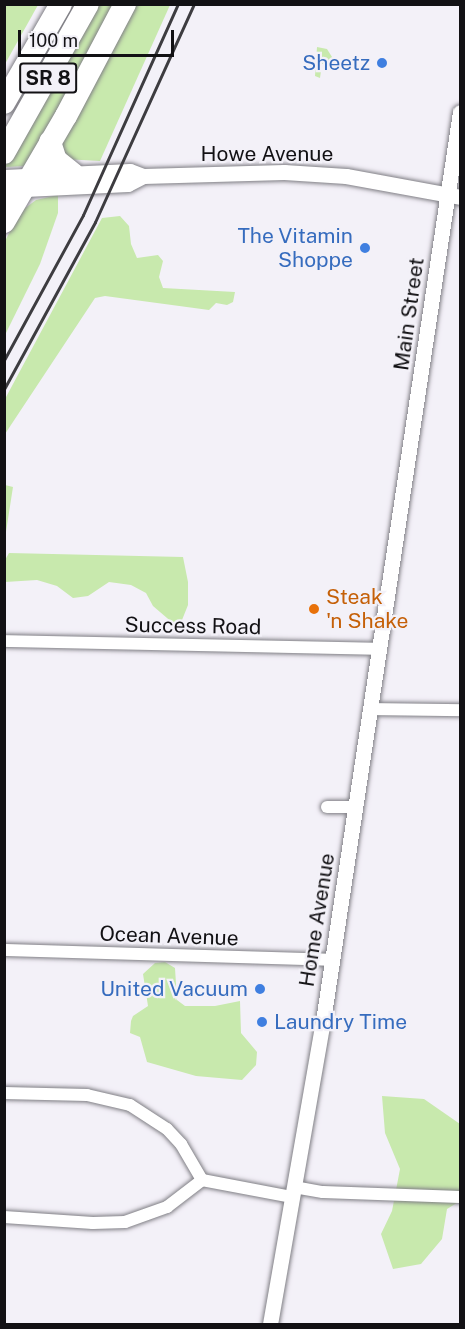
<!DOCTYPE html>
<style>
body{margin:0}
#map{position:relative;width:465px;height:1329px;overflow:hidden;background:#f3f1f8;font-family:"Public Sans",sans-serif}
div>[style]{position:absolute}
.green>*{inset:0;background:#c8e9ad}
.roads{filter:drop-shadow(0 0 2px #807f85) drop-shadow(0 0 2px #807f85)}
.minor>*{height:12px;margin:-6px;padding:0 6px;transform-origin:6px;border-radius:6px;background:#fff}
.tertiary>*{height:15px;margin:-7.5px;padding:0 7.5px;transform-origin:7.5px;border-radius:7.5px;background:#fff}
.motorway>*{height:22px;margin:-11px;padding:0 11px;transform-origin:11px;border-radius:11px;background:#fff}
.rail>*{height:3px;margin:-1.5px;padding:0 1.5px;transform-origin:1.5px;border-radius:1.5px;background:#3d3c40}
.dots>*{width:16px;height:16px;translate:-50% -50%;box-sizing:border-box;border:3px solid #f3f1f8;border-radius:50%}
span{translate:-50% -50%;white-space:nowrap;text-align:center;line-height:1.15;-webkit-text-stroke:4.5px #f3f1f8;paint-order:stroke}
.shield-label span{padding:2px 4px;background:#f3f1f8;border:2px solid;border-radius:4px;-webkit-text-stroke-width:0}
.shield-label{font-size:20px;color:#121114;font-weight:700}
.shop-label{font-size:21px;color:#366cbe}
.right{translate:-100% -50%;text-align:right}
.left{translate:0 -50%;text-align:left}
.street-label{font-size:21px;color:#121114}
.food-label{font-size:21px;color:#c56008}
.frame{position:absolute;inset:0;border:6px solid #121114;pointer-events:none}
.scale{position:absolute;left:18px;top:30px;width:156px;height:27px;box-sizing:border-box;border:3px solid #121114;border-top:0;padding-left:8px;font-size:18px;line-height:21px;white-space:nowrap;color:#121114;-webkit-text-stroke:4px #f3f1f8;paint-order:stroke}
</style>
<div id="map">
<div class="green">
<div style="clip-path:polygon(5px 5px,38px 5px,5px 64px,4px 6px)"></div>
<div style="clip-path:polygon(98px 5px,115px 5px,26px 166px,5px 167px)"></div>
<div style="clip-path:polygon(129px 5px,170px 5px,100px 161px,63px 159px,59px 150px)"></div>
<div style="clip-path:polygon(317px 47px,327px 49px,332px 57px,331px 64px,322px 64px,320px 78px,315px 76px)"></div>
<div style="clip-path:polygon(58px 195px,58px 213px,40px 264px,5px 335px,5px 241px,20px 212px,36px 200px)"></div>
<div style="clip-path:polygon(120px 216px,129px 226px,131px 244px,137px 258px,158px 255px,163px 261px,159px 277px,163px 288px,235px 292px,233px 302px,227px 305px,216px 303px,209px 310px,105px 296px,95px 298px,5px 434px,5px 399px,102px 218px)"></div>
<div style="clip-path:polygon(5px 485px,13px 487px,5px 538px,4px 485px)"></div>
<div style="clip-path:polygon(9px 553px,183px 557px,188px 582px,188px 605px,182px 620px,174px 624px,153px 606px,146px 593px,131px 585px,109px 582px,88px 596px,73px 598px,57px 586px,37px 580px,5px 582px,5px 560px)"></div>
<div style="clip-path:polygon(165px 962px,175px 968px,177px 1000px,185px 1006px,215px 1006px,240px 1001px,241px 1033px,257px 1052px,256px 1065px,242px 1080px,196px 1076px,147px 1062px,140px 1037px,130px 1033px,131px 1021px,133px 1016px,148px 1006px,143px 974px,155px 963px)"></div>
<div style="clip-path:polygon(382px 1096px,424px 1099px,460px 1124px,460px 1201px,447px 1209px,442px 1239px,421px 1264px,393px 1269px,381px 1234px,392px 1211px,400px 1169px,385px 1133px)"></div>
</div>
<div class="roads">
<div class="minor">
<div style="left:4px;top:641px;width:377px;rotate:1.2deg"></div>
<div style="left:372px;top:709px;width:88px;rotate:0.7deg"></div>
<div style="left:327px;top:807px;width:29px"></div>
<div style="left:4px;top:950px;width:328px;rotate:1.7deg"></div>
<div style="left:4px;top:1093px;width:83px;rotate:1.4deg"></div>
<div style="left:87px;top:1095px;width:44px;rotate:13.1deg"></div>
<div style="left:130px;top:1105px;width:44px;rotate:33deg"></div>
<div style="left:167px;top:1129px;width:21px;rotate:47deg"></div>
<div style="left:181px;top:1144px;width:42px;rotate:59.7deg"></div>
<div style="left:202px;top:1180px;width:92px;rotate:10.7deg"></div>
<div style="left:294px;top:1187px;width:29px;rotate:10deg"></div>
<div style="left:323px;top:1192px;width:137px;rotate:2.1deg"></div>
<div style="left:4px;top:1217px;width:89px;rotate:3.9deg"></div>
<div style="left:93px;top:1223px;width:32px;rotate:-2deg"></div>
<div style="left:125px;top:1222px;width:45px;rotate:-19.7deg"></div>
<div style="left:167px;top:1207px;width:44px;rotate:-37.6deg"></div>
</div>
<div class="tertiary">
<div style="left:4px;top:177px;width:126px;rotate:-2.7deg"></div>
<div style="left:130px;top:171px;width:14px;rotate:21deg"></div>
<div style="left:4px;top:190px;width:124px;rotate:-2.8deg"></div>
<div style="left:128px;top:184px;width:17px;rotate:-28deg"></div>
<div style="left:143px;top:176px;width:141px;rotate:-1.6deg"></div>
<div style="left:284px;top:172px;width:62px;rotate:3.7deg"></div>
<div style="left:346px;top:176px;width:116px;rotate:10.4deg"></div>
<div style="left:270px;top:1324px;width:308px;rotate:-80.1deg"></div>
<div style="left:323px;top:1021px;width:919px;rotate:-81.43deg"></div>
</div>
<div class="motorway">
<div style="left:4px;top:103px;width:114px;rotate:-60.1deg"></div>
<div style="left:50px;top:142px;width:19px;rotate:72deg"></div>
<div style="left:56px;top:160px;width:22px;rotate:39deg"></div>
<div style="left:4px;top:153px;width:171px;rotate:-60.6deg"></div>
<div style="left:4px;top:222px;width:123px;rotate:-59.7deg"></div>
<div style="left:66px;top:116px;width:127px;rotate:-62.2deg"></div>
</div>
</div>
<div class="rail">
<div style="left:4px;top:360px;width:165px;rotate:-61.4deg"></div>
<div style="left:83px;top:215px;width:231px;rotate:-65.8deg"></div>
<div style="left:4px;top:389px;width:190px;rotate:-61.4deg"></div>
<div style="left:95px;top:222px;width:239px;rotate:-65.6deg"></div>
</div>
<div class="dots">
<div style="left:382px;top:63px;background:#3f7fe0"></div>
<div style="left:365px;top:248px;background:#3f7fe0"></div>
<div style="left:314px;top:609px;background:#e8710a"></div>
<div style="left:260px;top:989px;background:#3f7fe0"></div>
<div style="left:262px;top:1022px;background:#3f7fe0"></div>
</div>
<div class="shield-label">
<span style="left:48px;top:78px">SR 8</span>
</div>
<div class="shop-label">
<span class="right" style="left:370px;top:63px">Sheetz</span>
<span class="right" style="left:353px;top:248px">The Vitamin<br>Shoppe</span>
<span class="right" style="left:248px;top:989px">United Vacuum</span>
<span class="left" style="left:274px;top:1022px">Laundry Time</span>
</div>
<div class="street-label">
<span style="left:267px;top:154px">Howe Avenue</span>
<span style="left:409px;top:314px;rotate:-82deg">Main Street</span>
<span style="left:193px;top:626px;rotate:1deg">Success Road</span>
<span style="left:317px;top:920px;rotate:-81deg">Home Avenue</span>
<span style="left:169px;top:936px;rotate:2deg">Ocean Avenue</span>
</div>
<div class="food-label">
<span class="left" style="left:326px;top:609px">Steak<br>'n Shake</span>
</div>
<div class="frame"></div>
<div class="scale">100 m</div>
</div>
